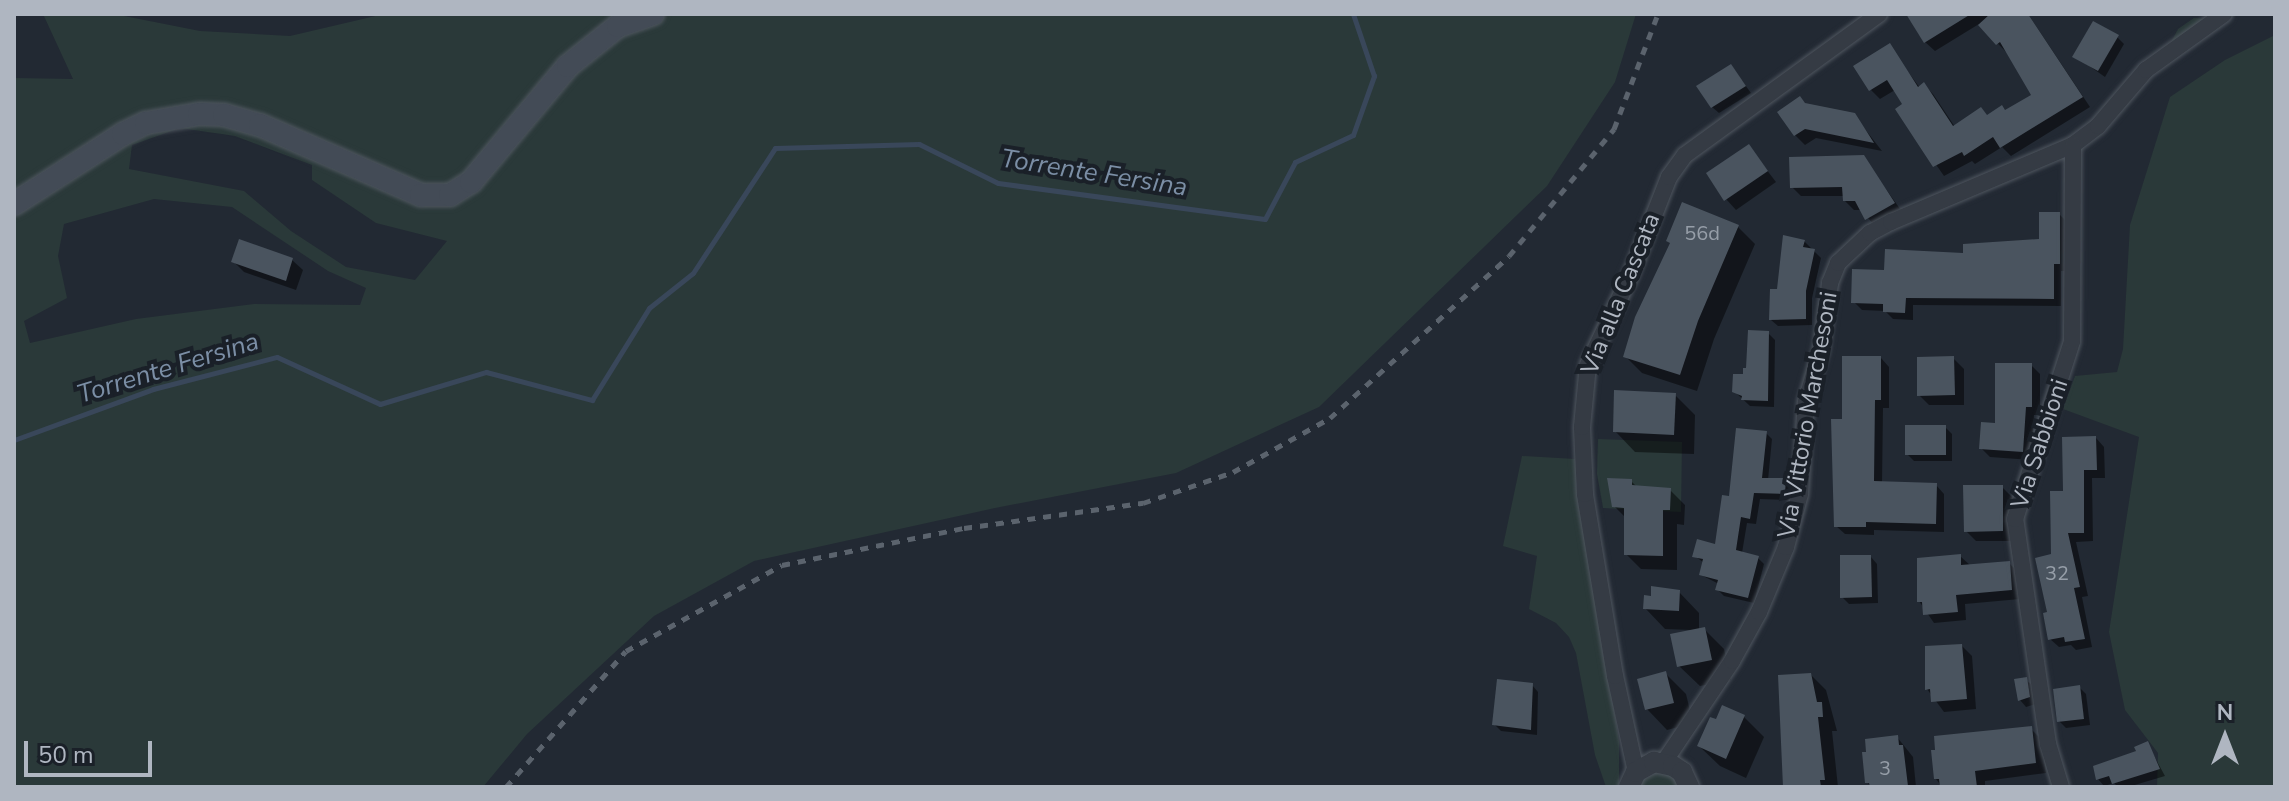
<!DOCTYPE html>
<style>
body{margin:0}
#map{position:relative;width:2289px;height:801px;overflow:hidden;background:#222933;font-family:"Nunito Sans",sans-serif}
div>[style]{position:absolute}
.green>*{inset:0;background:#2a3939}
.shadow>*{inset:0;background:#0007}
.stream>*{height:5px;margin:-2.5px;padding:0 2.5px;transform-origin:2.5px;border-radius:2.5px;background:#39475a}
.building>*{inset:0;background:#4a545f}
.roads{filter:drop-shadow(0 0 2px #4f565f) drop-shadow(0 0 2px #4f565f)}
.minor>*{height:16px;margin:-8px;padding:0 8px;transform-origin:8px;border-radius:8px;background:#353b44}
.tertiary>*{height:20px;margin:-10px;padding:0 10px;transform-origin:10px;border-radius:10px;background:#353b44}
.secondary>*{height:22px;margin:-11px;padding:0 11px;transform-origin:11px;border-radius:11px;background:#434b56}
.rail>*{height:5px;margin-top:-2.5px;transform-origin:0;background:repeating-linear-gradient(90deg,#5b636d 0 8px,transparent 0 16px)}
span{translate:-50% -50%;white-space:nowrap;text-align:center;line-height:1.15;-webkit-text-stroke:8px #1a2028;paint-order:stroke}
.number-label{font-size:20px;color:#969ea8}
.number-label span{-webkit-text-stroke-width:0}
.street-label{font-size:24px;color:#afb6c1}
.water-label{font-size:26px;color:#7b8ea5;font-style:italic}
.frame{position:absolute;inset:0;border:16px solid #afb6c1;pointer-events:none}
.north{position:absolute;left:2185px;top:697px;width:80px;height:80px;-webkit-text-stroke:6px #1a2028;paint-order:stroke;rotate:0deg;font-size:22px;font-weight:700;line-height:32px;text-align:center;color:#afb6c1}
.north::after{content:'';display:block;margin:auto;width:28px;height:36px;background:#afb6c1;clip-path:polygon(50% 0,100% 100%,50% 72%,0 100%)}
.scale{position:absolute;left:24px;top:741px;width:128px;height:36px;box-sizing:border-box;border:4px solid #afb6c1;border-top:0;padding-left:10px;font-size:24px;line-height:28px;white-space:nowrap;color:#afb6c1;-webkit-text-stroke:6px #1a2028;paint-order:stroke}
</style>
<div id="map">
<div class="green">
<div style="clip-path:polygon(evenodd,43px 14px,114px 14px,200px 31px,290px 36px,384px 14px,1636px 14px,1615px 82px,1547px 186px,1319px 407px,1176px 473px,995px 508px,754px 561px,654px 616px,527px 734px,483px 787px,14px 787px,14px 78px,73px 79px,43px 14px,180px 128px,235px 136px,312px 165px,312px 180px,376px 223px,447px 241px,415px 280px,346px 267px,291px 231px,244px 191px,129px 169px,132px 145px,180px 128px,43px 14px,154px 199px,232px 207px,328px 271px,366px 288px,360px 305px,254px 304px,136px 319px,30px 343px,24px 321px,67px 298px,58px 256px,64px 224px,154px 199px)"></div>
<div style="clip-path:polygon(2194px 18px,2208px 19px,2167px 50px,2178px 29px)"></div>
<div style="clip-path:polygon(2275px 35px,2275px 787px,2157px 787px,2158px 753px,2125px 710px,2109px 632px,2139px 437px,2063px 409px,2075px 376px,2117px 372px,2123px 349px,2130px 225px,2170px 97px,2225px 60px)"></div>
<div style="clip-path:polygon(1598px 439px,1682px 442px,1681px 512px,1603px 508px,1597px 474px)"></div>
<div style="clip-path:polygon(1522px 456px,1575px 459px,1619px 741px,1619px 787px,1606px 787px,1595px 755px,1576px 653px,1569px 637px,1556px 623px,1529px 609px,1537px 556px,1503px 546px)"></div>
<div style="clip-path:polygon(1660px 771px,1674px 777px,1680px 787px,1636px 787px,1646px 774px)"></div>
</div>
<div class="shadow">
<div style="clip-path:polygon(1918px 14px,2028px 14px,2090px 107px,2011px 156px,2002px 147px,1975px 164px,1972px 161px,1944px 176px,1897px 109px,1905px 104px,1895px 90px,1880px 99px,1871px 90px,1889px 46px,1920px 88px,1924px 85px,1933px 94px,1955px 127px,2006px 112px,2033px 95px,2007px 53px,1979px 24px,1935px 51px,1925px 42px)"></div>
<div style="clip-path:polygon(2117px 37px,2124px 44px,2105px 77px,2075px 56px)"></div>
<div style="clip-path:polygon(1731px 66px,1751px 93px,1719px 113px,1712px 107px)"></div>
<div style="clip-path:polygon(1806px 106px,1854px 115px,1882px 151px,1816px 138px,1805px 145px,1795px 135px)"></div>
<div style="clip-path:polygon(1749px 147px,1776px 182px,1736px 210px,1726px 199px)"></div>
<div style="clip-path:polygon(1863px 157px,1903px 213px,1876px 228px,1862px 210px,1854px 210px,1845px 201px,1845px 196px,1801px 196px,1792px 187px)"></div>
<div style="clip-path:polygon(2059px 214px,2067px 222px,2067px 271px,2061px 271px,2061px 306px,1913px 305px,1913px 320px,1893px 319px,1885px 311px,1862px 310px,1854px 302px,1886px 272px,2041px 241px)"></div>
<div style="clip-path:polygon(1738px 227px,1755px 244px,1714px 339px,1697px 391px,1642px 373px,1625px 356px)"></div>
<div style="clip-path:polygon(1804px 241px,1821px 258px,1812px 298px,1812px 325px,1778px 326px,1771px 320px,1778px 291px)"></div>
<div style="clip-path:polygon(292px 260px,303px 270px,296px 290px,244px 272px,233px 261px)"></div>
<div style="clip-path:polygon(1768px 333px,1775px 340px,1774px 407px,1750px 406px,1734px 391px)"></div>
<div style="clip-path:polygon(1881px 358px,1889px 367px,1889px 408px,1883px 408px,1882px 484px,1936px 485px,1944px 494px,1944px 532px,1874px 530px,1874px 535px,1845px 534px,1836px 526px,1844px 421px)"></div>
<div style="clip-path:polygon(1953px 358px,1964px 369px,1964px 405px,1929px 405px,1919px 395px)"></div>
<div style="clip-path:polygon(2031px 365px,2040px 374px,2040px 415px,2034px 415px,2031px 460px,1990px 457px,1981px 448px)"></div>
<div style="clip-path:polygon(1675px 395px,1695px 415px,1694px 454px,1635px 452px,1615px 431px)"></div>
<div style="clip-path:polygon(1945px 427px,1952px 434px,1952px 461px,1914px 461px,1907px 454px)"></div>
<div style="clip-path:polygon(1766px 433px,1772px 439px,1768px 480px,1785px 480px,1791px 487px,1791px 500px,1760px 499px,1756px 524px,1747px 523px,1742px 553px,1758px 558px,1764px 564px,1754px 603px,1724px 596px,1717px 589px,1719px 584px,1701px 575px,1704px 563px,1695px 556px,1716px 547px,1731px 498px)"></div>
<div style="clip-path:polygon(2096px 438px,2104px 447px,2105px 478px,2092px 478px,2093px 541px,2076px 542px,2088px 596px,2082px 597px,2092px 647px,2076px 650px,2071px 645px,2059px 647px,2050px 639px,2053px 556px,2065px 493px)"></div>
<div style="clip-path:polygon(1631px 481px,1638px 488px,1670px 490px,1685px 505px,1684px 525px,1677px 524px,1677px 570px,1641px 569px,1626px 554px,1626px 518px,1614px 506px)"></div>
<div style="clip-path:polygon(2002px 487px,2013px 498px,2013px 541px,1976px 541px,1966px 531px)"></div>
<div style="clip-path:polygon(1960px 556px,1971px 566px,2009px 563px,2018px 572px,2020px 599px,1965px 604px,1966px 620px,1934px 623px,1919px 601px)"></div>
<div style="clip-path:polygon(1871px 557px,1877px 564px,1878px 603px,1849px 604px,1842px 597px)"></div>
<div style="clip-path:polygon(1679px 592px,1699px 613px,1699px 630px,1704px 629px,1724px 649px,1731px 680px,1700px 686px,1679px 666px,1691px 630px,1665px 629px,1645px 608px)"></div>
<div style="clip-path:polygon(1962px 646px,1972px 656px,1976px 709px,1944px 712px,1927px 689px)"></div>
<div style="clip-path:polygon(1665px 673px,1686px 694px,1693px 723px,1667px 730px,1647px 709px)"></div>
<div style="clip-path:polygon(1811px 675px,1826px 690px,1837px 731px,1832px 731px,1838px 787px,1779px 787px,1785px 785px)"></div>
<div style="clip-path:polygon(2026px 680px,2033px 686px,2036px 704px,2026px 707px,2020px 700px)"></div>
<div style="clip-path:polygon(1532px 685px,1538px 692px,1537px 735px,1501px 731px,1494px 724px)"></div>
<div style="clip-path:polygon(2079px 687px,2086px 694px,2090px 725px,2066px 728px,2059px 721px)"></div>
<div style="clip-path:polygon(1744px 717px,1764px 737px,1746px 778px,1720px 766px,1699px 746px,1717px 722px)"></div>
<div style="clip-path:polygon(2031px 729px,2041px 739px,2046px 773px,1985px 781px,1985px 787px,1942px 787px,1936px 779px)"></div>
<div style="clip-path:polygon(1897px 737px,1913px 757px,1916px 787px,1872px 787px,1867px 782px)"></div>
<div style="clip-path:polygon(2147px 743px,2165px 776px,2128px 787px,2118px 787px,2114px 783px,2104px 786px,2098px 779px)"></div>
</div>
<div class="stream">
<div style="left:14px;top:440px;width:148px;rotate:-20.1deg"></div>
<div style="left:153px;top:389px;width:128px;rotate:-14.5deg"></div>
<div style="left:277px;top:357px;width:113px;rotate:24.5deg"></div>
<div style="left:380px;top:404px;width:111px;rotate:-16.8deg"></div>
<div style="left:486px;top:372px;width:110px;rotate:14.8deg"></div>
<div style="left:592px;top:400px;width:108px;rotate:-58.2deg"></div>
<div style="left:649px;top:308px;width:56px;rotate:-38.5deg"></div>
<div style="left:693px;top:273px;width:149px;rotate:-56.7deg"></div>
<div style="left:775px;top:148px;width:144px;rotate:-1.6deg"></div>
<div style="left:919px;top:144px;width:88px;rotate:26.3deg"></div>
<div style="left:998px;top:183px;width:269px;rotate:7.7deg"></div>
<div style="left:1265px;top:219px;width:64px;rotate:-62.2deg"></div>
<div style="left:1295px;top:162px;width:64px;rotate:-25deg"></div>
<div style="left:1353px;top:135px;width:63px;rotate:-70.4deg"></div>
<div style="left:1374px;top:76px;width:65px;rotate:-108.7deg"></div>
</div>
<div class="building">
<div style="clip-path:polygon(1906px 14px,1971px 14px,1924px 43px)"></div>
<div style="clip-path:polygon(1990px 14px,2028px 14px,2083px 97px,2000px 148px,1993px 137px,1964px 156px,1962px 152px,1933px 167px,1895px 109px,1902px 104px,1887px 80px,1869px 91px,1853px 66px,1890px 43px,1918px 87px,1924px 82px,1953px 126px,1981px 107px,1987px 115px,2002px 105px,2005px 110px,2031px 95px,2000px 42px,1996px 45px,1978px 25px)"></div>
<div style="clip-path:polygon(2093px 21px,2119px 35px,2098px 71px,2072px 57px)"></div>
<div style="clip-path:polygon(1731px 64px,1746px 86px,1711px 108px,1696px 86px)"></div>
<div style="clip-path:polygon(1800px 96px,1805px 103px,1855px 113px,1874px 143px,1805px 129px,1794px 136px,1777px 112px)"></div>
<div style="clip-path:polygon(1749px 144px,1768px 171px,1724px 201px,1706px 173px)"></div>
<div style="clip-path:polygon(1864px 155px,1895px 203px,1865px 220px,1855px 201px,1843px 201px,1842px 187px,1790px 188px,1789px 157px)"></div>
<div style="clip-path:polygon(1682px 202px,1739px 225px,1698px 321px,1680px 375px,1623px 357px,1635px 317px,1670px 243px,1666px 241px)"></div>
<div style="clip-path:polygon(2039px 212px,2060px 212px,2060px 264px,2054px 264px,2054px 299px,1906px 298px,1905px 313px,1883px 312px,1883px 304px,1851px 303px,1852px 269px,1884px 270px,1885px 249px,1963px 253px,1963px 244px,2039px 239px)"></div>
<div style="clip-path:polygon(1783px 235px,1805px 240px,1803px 247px,1815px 249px,1806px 291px,1806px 319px,1769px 320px,1770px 289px,1777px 289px)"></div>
<div style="clip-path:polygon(239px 239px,293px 258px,286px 281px,231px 262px)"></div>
<div style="clip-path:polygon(1748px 330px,1769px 331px,1768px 401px,1741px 400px,1742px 396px,1732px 392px,1733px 374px,1743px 374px,1743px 368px,1746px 368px)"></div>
<div style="clip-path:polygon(1842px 356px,1881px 356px,1881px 400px,1875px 400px,1874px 481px,1937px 483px,1936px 524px,1866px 522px,1866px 527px,1834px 527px,1831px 419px,1842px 419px)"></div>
<div style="clip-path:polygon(1954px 356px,1955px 395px,1917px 396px,1917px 357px)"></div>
<div style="clip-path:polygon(1995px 363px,2032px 363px,2032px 407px,2026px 407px,2023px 452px,1979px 449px,1981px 422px,1995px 423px)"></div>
<div style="clip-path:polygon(1614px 390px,1676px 393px,1674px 435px,1613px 432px)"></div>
<div style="clip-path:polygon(1905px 425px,1946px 425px,1946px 455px,1905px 455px)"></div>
<div style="clip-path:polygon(1736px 428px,1767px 431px,1762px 478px,1786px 478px,1785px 494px,1754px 493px,1750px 519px,1741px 517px,1736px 550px,1759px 556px,1748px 598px,1715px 590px,1718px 580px,1699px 575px,1703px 559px,1692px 557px,1697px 539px,1715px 544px,1722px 495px,1729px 496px)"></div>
<div style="clip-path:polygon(2096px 436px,2097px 470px,2084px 470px,2084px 533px,2068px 533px,2080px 587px,2074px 588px,2085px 639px,2065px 642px,2064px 637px,2048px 640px,2043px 613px,2047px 612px,2035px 558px,2051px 554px,2050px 491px,2063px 491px,2062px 437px)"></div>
<div style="clip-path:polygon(1607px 478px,1632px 479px,1632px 485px,1671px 488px,1670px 510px,1663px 510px,1663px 556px,1624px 555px,1624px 508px,1612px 507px)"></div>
<div style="clip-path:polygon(1963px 485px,2003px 485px,2003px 531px,1964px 532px)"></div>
<div style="clip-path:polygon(1961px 554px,1961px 565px,2010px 561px,2012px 590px,1956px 595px,1958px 612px,1923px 615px,1922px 602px,1917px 602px,1917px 558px)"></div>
<div style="clip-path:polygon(1840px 555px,1871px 555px,1872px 597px,1840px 598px)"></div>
<div style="clip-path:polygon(1651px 586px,1680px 590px,1679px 611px,1643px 609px,1644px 595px,1651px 596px)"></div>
<div style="clip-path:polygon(1705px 627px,1712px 660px,1677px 667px,1670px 634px)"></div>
<div style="clip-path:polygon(1962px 644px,1967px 699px,1931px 702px,1930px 689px,1925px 690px,1925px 646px)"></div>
<div style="clip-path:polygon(1666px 671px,1674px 703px,1645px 710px,1637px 679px)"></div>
<div style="clip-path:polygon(1811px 673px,1817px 702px,1822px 702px,1823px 717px,1818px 717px,1825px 780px,1820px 780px,1821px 787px,1783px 787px,1778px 675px)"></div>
<div style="clip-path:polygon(2027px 677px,2030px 697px,2018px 701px,2014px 679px)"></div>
<div style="clip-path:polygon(1497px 679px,1533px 683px,1531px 730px,1492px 725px)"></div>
<div style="clip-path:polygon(2080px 685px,2084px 719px,2057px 722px,2053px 689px)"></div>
<div style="clip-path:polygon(1722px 705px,1745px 715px,1726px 759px,1697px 746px,1710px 717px,1716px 719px)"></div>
<div style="clip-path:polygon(2032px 726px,2036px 763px,1975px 771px,1977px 787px,1940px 787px,1939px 779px,1934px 779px,1931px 750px,1935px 750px,1934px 736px)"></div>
<div style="clip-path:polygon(1898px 735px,1899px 745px,1903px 745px,1908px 786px,1870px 787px,1869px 783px,1865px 783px,1862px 752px,1866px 752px,1865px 739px)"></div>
<div style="clip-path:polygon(2148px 741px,2160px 769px,2112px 784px,2109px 776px,2096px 780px,2093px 766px,2136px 751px,2134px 747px)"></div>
</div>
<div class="roads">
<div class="minor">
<div style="left:1664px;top:762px;width:122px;rotate:-56deg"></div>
<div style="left:1732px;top:661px;width:56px;rotate:-61.1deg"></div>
<div style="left:1759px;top:612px;width:70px;rotate:-67.4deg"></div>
<div style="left:1786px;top:547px;width:55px;rotate:-75.2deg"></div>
<div style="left:1800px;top:494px;width:92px;rotate:-86.3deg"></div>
<div style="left:1806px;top:402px;width:54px;rotate:-73.9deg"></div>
<div style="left:1821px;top:350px;width:68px;rotate:-82.3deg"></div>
<div style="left:1830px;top:283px;width:22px;rotate:-68deg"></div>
<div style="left:1838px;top:263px;width:44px;rotate:-43.2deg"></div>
<div style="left:1870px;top:233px;width:24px;rotate:-28deg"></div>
<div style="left:1891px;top:222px;width:198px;rotate:-22.9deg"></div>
<div style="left:2073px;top:145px;width:31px;rotate:-37deg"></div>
<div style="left:2098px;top:126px;width:74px;rotate:-49.4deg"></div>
<div style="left:2146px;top:70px;width:96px;rotate:-35.7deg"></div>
<div style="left:1636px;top:772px;width:98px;rotate:-102.3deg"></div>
<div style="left:1615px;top:676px;width:184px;rotate:-99.4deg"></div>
<div style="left:1585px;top:494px;width:67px;rotate:-92.6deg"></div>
<div style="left:1582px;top:427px;width:62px;rotate:-84.5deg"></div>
<div style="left:1588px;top:365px;width:101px;rotate:-64.7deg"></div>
<div style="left:1631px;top:274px;width:104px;rotate:-68.6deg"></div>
<div style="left:1669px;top:177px;width:27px;rotate:-54deg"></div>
<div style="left:1685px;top:155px;width:240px;rotate:-36deg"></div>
<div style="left:2061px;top:787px;width:45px;rotate:-106.8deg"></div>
<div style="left:2048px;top:744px;width:227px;rotate:-98.3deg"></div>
<div style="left:2015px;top:519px;width:187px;rotate:-72.2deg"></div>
<div style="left:2072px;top:341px;width:196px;rotate:-89.7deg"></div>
</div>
<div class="tertiary">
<div style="left:1629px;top:787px;width:17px;rotate:-65deg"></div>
<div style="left:1636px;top:772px;width:21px;rotate:-29deg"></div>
<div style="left:1654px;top:762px;width:19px;rotate:12deg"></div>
<div style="left:1673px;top:766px;width:11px;rotate:34deg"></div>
<div style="left:1682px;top:772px;width:17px;rotate:65deg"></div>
</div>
<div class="secondary">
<div style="left:14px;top:204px;width:130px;rotate:-32.7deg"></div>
<div style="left:123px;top:134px;width:25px;rotate:-26deg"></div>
<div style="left:146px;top:123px;width:54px;rotate:-9.6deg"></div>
<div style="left:199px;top:114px;width:25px;rotate:2deg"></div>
<div style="left:224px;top:115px;width:37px;rotate:16deg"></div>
<div style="left:260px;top:125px;width:176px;rotate:23.5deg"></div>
<div style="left:421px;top:195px;width:29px"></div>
<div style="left:450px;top:195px;width:25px;rotate:-32deg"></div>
<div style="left:471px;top:182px;width:151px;rotate:-50.1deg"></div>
<div style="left:568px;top:66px;width:64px;rotate:-38.7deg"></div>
<div style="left:618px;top:26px;width:37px;rotate:-19deg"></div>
</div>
</div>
<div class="rail">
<div style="left:506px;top:787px;width:181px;rotate:-48.6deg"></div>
<div style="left:626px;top:651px;width:178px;rotate:-28.9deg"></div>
<div style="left:782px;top:565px;width:186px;rotate:-11.5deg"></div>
<div style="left:964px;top:528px;width:181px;rotate:-8deg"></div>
<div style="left:1143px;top:503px;width:95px;rotate:-19deg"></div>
<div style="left:1233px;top:472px;width:111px;rotate:-29.1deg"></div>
<div style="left:1330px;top:418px;width:241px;rotate:-42.1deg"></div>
<div style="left:1509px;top:256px;width:165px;rotate:-50.4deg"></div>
<div style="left:1614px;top:129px;width:123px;rotate:-69.1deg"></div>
</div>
<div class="number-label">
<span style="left:1702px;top:233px">56d</span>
<span style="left:2057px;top:573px">32</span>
<span style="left:1885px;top:768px">3</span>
</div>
<div class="street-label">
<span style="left:1621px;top:294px;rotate:-68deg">Via alla Cascata</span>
<span style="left:1808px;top:415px;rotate:-80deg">Via Vittorio Marchesoni</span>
<span style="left:2040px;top:444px;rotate:-72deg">Via Sabbioni</span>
</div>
<div class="water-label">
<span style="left:1094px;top:173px;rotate:9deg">Torrente Fersina</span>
<span style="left:168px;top:368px;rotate:-17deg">Torrente Fersina</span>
</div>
<div class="frame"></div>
<div class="north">N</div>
<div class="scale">50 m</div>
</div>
